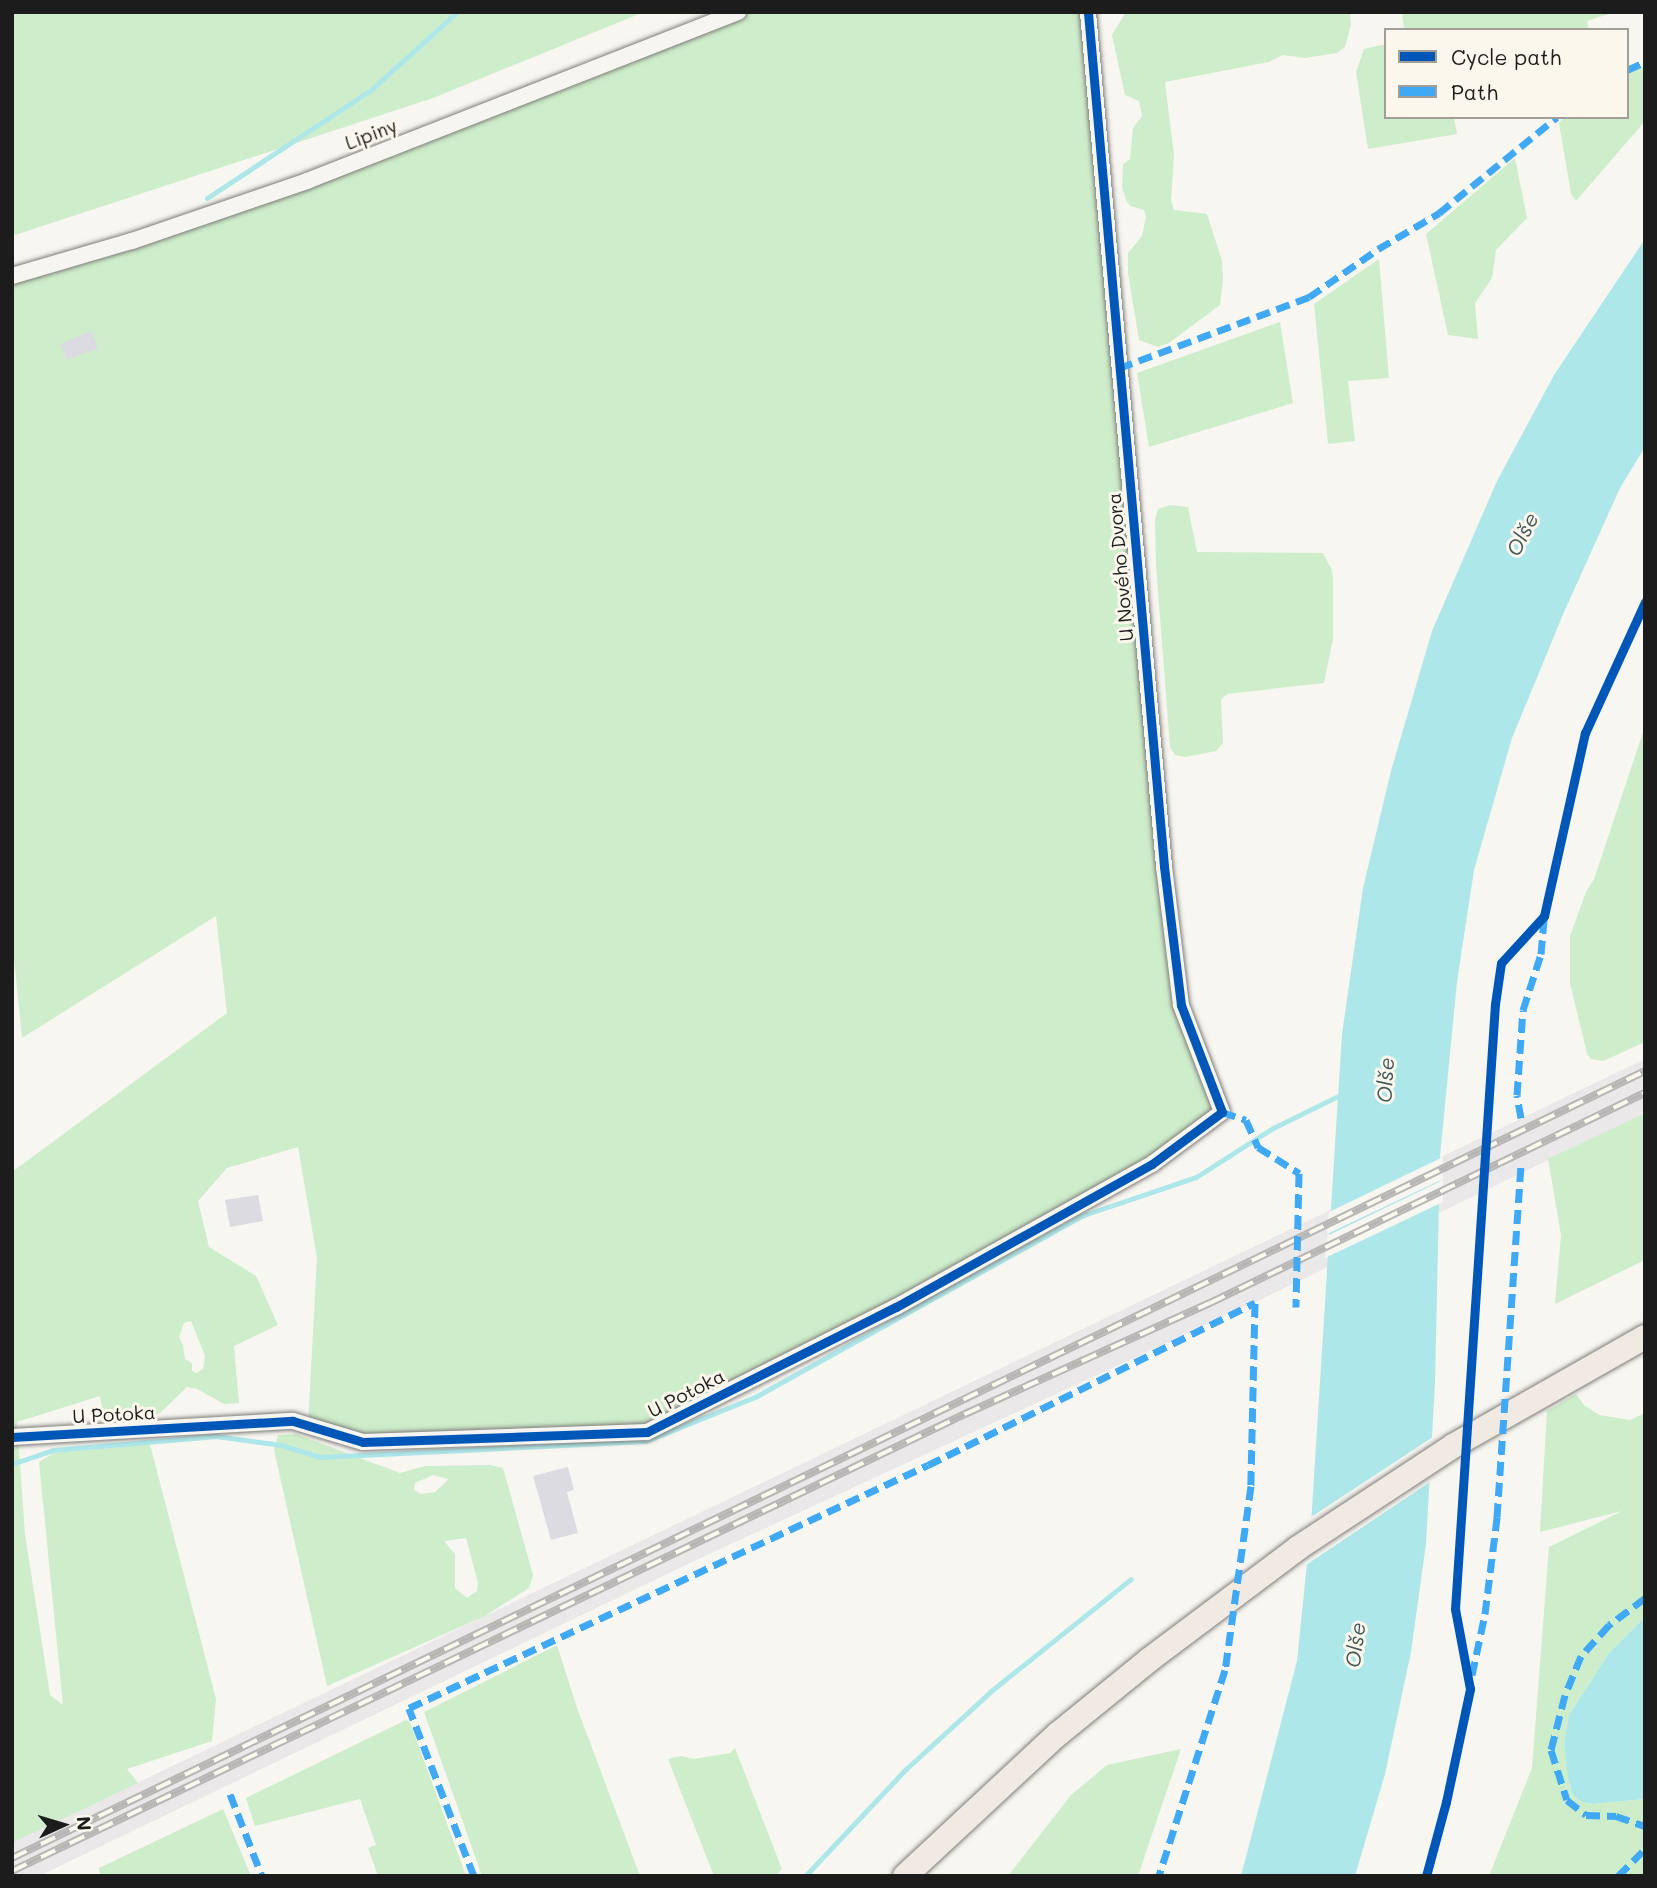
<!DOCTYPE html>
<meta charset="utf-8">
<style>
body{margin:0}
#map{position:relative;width:1657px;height:1888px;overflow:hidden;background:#f8f6f0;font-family:Mali,sans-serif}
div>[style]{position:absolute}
.built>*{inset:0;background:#ebe8e9}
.green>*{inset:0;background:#ceedca}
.water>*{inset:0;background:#aee7ea}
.pier>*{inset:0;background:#f8f6f0}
.stream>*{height:5px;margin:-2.5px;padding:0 2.5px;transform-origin:2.5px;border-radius:2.5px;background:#aee7ea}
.building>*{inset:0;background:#dcdbe2}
.roads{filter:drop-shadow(0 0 2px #7f7e7b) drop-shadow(0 0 2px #7f7e7b)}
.minor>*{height:16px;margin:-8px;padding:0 8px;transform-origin:8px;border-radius:8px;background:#f6f5f1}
.primary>*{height:24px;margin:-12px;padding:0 12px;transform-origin:12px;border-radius:12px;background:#f0eae2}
.rail>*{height:8px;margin-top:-4px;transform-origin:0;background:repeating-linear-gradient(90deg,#fbf7ec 0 16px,#b7b6b4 0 32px);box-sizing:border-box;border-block:2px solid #b7b6b4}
.quiet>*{height:7px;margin-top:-3.5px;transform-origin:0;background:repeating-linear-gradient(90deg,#3fa9f5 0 14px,transparent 0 21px)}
.cycleway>*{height:9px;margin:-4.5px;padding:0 4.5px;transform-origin:4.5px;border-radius:4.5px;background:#0057b8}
span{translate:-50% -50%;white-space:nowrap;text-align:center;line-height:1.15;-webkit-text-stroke:6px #fbf7ec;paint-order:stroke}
.street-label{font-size:19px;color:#1c1c1c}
.water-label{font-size:21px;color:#3e5759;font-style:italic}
.frame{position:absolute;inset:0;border:14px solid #1c1c1c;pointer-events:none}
.legend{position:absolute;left:1384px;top:28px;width:245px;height:91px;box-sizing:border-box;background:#fbf7ec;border:2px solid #a29f99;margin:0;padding:9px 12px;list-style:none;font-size:21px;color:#1c1c1c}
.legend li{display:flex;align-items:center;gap:14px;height:35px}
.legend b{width:35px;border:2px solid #a29f99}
.north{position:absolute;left:28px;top:1790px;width:70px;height:70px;-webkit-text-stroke:5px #fbf7ec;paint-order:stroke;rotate:86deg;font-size:19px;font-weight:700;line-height:28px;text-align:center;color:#1c1c1c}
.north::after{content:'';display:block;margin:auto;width:24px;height:32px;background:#1c1c1c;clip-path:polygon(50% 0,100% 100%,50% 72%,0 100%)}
</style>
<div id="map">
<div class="built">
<div style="clip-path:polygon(1645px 1059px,1645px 1113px,1266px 1297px,692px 1562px,39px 1876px,12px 1876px,12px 1843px)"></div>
</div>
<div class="green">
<div style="clip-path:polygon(12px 12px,644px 12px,433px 98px,12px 236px)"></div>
<div style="clip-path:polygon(evenodd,738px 12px,1088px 12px,1181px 1005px,1222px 1112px,1152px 1164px,647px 1432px,363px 1442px,308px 1425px,317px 1258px,298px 1147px,227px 1168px,198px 1201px,209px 1247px,256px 1276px,278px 1325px,234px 1346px,239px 1403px,224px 1404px,197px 1389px,187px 1387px,160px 1413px,145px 1418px,112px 1420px,103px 1414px,100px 1396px,17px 1422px,25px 1534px,50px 1695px,63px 1705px,39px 1462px,54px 1453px,150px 1444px,216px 1699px,212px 1741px,127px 1769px,138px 1783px,12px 1843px,12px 1172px,227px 1013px,216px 916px,22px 1038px,12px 939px,12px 276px,132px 241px,738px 12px,191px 1321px,205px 1356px,203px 1369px,197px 1373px,192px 1371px,192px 1363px,185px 1359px,183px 1345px,179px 1337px,184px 1323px,191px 1321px)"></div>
<div style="clip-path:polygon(1126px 12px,1350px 12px,1351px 25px,1345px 47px,1337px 53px,1305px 58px,1283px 55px,1269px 62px,1165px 82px,1174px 155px,1171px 200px,1174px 210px,1207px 214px,1222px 261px,1223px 280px,1220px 305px,1169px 343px,1158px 347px,1139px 340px,1128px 273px,1128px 253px,1142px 236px,1146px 217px,1144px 210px,1130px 206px,1126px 200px,1122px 187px,1123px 164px,1130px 159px,1133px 128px,1142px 116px,1139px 101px,1125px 95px,1112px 35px)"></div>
<div style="clip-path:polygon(1402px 12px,1615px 12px,1587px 21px,1589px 30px,1404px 30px)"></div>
<div style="clip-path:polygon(1386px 44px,1386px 117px,1454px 117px,1457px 134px,1368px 149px,1356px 72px,1364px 49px)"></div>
<div style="clip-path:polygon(1645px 66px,1645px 121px,1576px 201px,1571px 194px,1559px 123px,1564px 117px,1627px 117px,1627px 74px)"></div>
<div style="clip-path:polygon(1515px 158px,1527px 218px,1496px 250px,1492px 278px,1475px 303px,1478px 339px,1448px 335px,1426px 234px)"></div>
<div style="clip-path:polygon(1379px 259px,1389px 378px,1348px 381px,1355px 441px,1328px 444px,1314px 304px)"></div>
<div style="clip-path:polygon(1280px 322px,1293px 403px,1149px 447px,1137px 373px)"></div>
<div style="clip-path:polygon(1170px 505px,1188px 507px,1197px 552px,1323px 553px,1332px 570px,1333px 580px,1333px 639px,1324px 683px,1227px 694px,1221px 700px,1223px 743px,1216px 751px,1185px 757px,1175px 755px,1170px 747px,1156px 565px,1155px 520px,1158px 509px)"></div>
<div style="clip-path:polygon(1645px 726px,1645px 1042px,1603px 1061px,1591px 1059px,1587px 1054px,1570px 983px,1570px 936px,1586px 892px,1594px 879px)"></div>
<div style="clip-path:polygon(1645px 1113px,1645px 1260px,1555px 1304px,1561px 1235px,1548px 1159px)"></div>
<div style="clip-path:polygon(1576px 1394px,1584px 1405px,1599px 1415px,1630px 1420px,1645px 1413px,1645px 1617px,1609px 1653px,1587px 1687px,1569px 1715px,1564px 1743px,1570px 1787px,1582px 1802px,1593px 1804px,1645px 1799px,1645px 1876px,1489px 1876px,1532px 1768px,1549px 1547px,1622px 1511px,1540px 1532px,1547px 1411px)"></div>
<div style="clip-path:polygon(evenodd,296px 1434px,400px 1473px,425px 1466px,490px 1465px,503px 1468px,533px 1575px,529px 1588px,485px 1616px,327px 1686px,274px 1450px,278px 1435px,296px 1434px,433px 1475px,449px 1479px,435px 1492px,421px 1494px,414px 1490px,415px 1483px,433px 1475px,296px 1434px,466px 1538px,478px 1583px,477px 1591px,467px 1598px,455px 1588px,455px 1554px,444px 1541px,466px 1538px)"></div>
<div style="clip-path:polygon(557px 1645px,576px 1705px,640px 1876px,482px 1876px,424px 1712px)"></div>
<div style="clip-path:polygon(406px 1720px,410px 1722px,466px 1876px,378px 1876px,368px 1848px,376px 1845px,360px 1799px,255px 1826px,246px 1798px)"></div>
<div style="clip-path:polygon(735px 1748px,782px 1869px,775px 1876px,714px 1876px,668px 1759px,681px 1756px,694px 1759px,730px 1753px)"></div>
<div style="clip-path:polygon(1181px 1749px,1138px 1876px,1008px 1876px,1071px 1795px,1107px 1765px)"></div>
<div style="clip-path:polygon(223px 1809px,251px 1876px,100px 1876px,99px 1868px)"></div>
</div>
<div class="water">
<div style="clip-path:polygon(1645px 239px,1645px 447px,1620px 488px,1564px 612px,1512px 738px,1474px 870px,1457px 982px,1440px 1156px,1435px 1383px,1426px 1544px,1411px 1652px,1385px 1774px,1355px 1876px,1241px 1876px,1297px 1661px,1311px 1524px,1342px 1034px,1363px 888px,1391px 771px,1432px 631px,1497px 481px,1554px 375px)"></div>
<div style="clip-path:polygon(1645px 1617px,1645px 1799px,1593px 1804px,1582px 1802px,1573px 1795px,1568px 1778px,1564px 1743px,1569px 1715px,1609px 1653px)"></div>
</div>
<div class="pier">
<div style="clip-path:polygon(1443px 1157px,1443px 1179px,1327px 1234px,1329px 1212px)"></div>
<div style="clip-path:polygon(1443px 1180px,1443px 1202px,1325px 1258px,1327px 1236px)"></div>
<div style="clip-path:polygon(1436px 1435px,1433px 1480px,1303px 1567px,1308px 1519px)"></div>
</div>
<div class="stream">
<div style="left:207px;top:198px;width:198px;rotate:-33.4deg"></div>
<div style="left:372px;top:89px;width:115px;rotate:-42.2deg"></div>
<div style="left:12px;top:1464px;width:43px;rotate:-18.9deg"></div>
<div style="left:53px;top:1450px;width:164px;rotate:-4.9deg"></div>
<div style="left:216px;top:1436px;width:66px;rotate:7.9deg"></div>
<div style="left:281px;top:1445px;width:41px;rotate:17.1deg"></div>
<div style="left:320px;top:1457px;width:326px;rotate:-2.8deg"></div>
<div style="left:646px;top:1441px;width:118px;rotate:-22deg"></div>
<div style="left:755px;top:1397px;width:373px;rotate:-29deg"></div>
<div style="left:1081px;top:1216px;width:121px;rotate:-18.7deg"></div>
<div style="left:1196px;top:1177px;width:91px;rotate:-32.5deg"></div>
<div style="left:1273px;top:1128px;width:79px;rotate:-26.2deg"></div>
<div style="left:805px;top:1876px;width:147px;rotate:-46.7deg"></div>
<div style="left:906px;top:1769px;width:115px;rotate:-42.5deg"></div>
<div style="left:991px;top:1691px;width:179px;rotate:-38.7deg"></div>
</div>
<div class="building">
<div style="clip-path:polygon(91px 331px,98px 348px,67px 360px,60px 344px)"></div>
<div style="clip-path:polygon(258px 1195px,263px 1221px,230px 1227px,225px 1200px)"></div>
<div style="clip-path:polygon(568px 1467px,574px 1490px,567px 1492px,578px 1533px,551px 1540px,533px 1476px)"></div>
</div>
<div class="roads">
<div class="minor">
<div style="left:12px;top:276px;width:125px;rotate:-16.3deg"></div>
<div style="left:132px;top:241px;width:185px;rotate:-18.9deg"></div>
<div style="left:307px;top:181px;width:463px;rotate:-21.4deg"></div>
<div style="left:12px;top:1437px;width:281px;rotate:-3.3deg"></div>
<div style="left:293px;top:1421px;width:73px;rotate:16.7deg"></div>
<div style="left:363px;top:1442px;width:284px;rotate:-2deg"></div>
<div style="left:647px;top:1432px;width:279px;rotate:-26.7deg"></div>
<div style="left:896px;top:1307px;width:293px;rotate:-29.2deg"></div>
<div style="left:1152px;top:1164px;width:87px;rotate:-36.6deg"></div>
<div style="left:1222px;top:1112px;width:115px;rotate:-111deg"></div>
<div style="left:1181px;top:1005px;width:140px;rotate:-97deg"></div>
<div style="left:1164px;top:866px;width:857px;rotate:-95.09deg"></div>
</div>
<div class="primary">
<div style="left:905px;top:1876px;width:209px;rotate:-42.9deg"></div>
<div style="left:1058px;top:1734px;width:117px;rotate:-39.1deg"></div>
<div style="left:1149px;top:1660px;width:186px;rotate:-36.9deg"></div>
<div style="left:1298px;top:1548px;width:186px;rotate:-33.3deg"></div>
<div style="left:1453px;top:1446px;width:221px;rotate:-29.6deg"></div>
</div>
</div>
<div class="rail">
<div style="left:12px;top:1858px;width:1813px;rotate:-25.73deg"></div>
<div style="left:12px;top:1871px;width:1057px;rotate:-25.62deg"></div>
<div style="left:965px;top:1414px;width:269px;rotate:-24.4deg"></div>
<div style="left:1210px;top:1303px;width:483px;rotate:-25.8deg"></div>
</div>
<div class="quiet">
<div style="left:1627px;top:70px;width:20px;rotate:-24deg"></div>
<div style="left:1119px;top:368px;width:203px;rotate:-20.5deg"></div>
<div style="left:1309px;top:297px;width:84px;rotate:-34.8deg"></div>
<div style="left:1378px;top:249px;width:71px;rotate:-30.5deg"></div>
<div style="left:1439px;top:213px;width:152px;rotate:-39.1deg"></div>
<div style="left:1222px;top:1112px;width:25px;rotate:18deg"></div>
<div style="left:1246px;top:1120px;width:30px;rotate:66deg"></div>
<div style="left:1258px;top:1147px;width:49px;rotate:32.4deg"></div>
<div style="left:1299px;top:1173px;width:134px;rotate:91.3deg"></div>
<div style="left:1521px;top:1118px;width:23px;rotate:-100deg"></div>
<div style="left:1517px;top:1095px;width:85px;rotate:-86deg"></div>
<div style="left:1523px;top:1010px;width:59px;rotate:-72.2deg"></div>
<div style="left:1541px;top:954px;width:36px;rotate:-85deg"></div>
<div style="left:1645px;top:1598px;width:45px;rotate:143.1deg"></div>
<div style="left:1609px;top:1625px;width:42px;rotate:132.1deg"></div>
<div style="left:1581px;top:1656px;width:42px;rotate:112.3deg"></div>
<div style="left:1565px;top:1695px;width:57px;rotate:104.3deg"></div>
<div style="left:1551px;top:1750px;width:52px;rotate:72.3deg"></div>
<div style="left:1567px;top:1800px;width:24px;rotate:38deg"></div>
<div style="left:1586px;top:1815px;width:30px;rotate:2deg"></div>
<div style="left:1616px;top:1816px;width:31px;rotate:19deg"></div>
<div style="left:1472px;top:1675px;width:62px;rotate:-78deg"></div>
<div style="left:1485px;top:1614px;width:98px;rotate:-82.9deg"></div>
<div style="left:1497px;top:1517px;width:353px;rotate:-86.1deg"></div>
<div style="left:230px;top:1794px;width:88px;rotate:68.7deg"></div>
<div style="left:474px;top:1876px;width:180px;rotate:-111.2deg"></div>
<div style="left:409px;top:1708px;width:573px;rotate:-25.09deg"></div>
<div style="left:928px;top:1465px;width:365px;rotate:-26.4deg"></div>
<div style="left:1255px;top:1303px;width:183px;rotate:91.3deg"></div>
<div style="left:1251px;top:1486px;width:186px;rotate:98deg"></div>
<div style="left:1225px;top:1670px;width:216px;rotate:107.8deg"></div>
<div style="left:1618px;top:1876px;width:38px;rotate:-45deg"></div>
</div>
<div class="cycleway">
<div style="left:12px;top:1437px;width:281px;rotate:-3.3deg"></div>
<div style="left:293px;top:1421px;width:73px;rotate:16.7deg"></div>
<div style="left:363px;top:1442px;width:284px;rotate:-2deg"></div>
<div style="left:647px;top:1432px;width:279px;rotate:-26.7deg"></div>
<div style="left:896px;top:1307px;width:293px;rotate:-29.2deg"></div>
<div style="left:1152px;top:1164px;width:87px;rotate:-36.6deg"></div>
<div style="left:1222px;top:1112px;width:115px;rotate:-111deg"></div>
<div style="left:1181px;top:1005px;width:140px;rotate:-97deg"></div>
<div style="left:1164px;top:866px;width:857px;rotate:-95.09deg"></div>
<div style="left:1426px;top:1876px;width:77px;rotate:-74.9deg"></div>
<div style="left:1446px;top:1802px;width:116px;rotate:-78deg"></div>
<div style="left:1470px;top:1689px;width:81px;rotate:-100.6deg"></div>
<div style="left:1455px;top:1609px;width:606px;rotate:-86.22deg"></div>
<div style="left:1495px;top:1004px;width:41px;rotate:-81.7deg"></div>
<div style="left:1501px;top:963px;width:64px;rotate:-47.5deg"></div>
<div style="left:1544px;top:916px;width:188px;rotate:-77.4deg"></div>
<div style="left:1585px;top:733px;width:144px;rotate:-65.4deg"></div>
</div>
<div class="street-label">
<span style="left:371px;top:134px;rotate:-21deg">Lipiny</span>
<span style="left:1120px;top:567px;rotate:-95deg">U Nového Dvora</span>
<span style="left:686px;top:1393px;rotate:-27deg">U Potoka</span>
<span style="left:114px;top:1414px;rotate:-3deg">U Potoka</span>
</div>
<div class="water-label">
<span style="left:1522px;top:534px;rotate:-63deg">Olše</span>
<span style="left:1385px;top:1080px;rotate:-87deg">Olše</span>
<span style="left:1355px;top:1645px;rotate:-83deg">Olše</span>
</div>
<div class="frame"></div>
<ul class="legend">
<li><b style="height:9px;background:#0057b8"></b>Cycle path</li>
<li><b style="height:9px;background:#3fa9f5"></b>Path</li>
</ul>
<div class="north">N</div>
</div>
